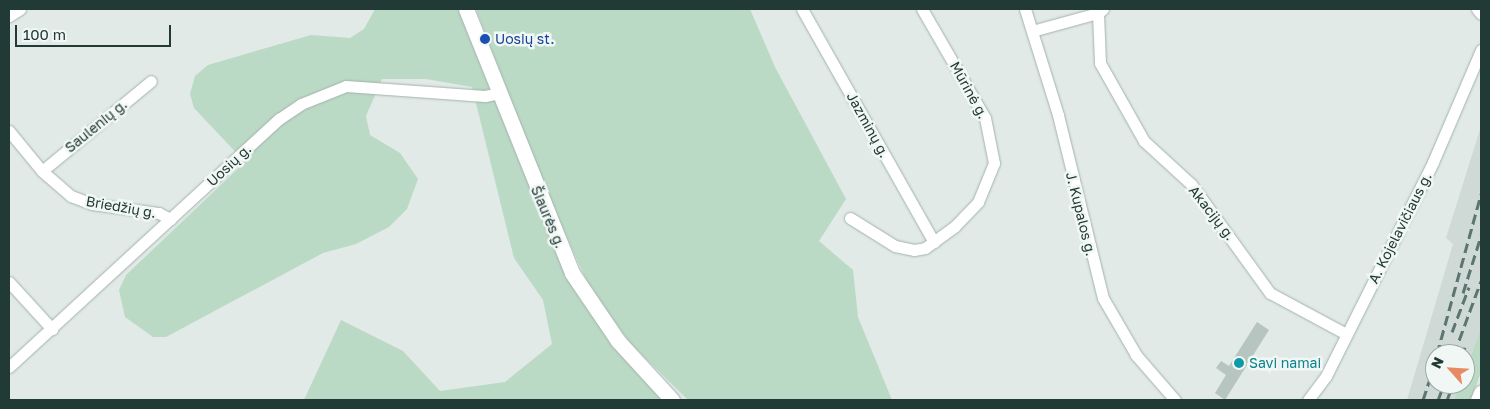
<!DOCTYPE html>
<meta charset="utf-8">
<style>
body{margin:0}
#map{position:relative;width:1490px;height:409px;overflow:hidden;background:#e1eae7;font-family:"Golos Text",sans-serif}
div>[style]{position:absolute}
.built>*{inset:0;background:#cfdad6}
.green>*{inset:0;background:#bbdac5}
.building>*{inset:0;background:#b6c5c0}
.roads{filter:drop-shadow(0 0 1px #a4b2ae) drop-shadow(0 0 1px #a4b2ae)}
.minor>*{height:11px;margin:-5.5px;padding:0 5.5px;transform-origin:5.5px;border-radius:5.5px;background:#fff}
.secondary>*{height:15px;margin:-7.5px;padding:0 7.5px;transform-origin:7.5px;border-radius:7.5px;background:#fff}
.rail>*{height:3px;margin-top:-1.5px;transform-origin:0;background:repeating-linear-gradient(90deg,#5d7570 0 10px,transparent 0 15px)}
.dots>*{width:14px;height:14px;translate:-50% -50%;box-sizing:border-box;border:2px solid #f1f7f4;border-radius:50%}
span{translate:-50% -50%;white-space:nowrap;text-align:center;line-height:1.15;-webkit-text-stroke:5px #f1f7f4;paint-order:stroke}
.transit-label{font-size:14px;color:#164399}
.left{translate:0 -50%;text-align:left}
.street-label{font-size:14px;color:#223a35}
.culture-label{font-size:14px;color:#0d838f}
.frame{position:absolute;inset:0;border:10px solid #223a35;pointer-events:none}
.north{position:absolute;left:1425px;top:344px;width:50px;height:50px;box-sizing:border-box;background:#f1f7f4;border:1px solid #9eaba8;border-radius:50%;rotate:296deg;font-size:14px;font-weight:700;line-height:20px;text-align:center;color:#223a35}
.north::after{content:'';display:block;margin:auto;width:18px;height:22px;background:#e88a61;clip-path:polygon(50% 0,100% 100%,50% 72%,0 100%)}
.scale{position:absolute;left:15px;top:25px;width:156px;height:22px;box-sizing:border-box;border:2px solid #223a35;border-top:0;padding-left:6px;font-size:15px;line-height:18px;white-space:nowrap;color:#223a35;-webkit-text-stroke:4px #f1f7f4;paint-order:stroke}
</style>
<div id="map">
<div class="built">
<div style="clip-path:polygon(1481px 126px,1481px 328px,1465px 372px,1465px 354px,1435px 354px,1435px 384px,1460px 384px,1454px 400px,1407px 400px,1453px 244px,1446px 238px)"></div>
</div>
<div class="green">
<div style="clip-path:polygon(375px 9px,458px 9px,562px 265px,580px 299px,615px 348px,663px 400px,304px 400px,341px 320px,403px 351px,440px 391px,505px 382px,552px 344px,543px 300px,514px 258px,472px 87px,426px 79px,382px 79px,366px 116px,370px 135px,400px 153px,418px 179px,407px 209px,389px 227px,356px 244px,323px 253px,166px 337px,153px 337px,125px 317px,119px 290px,126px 275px,245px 162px,194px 108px,190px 94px,195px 76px,208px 65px,311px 35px,350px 38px,364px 29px)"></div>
<div style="clip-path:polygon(476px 9px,750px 9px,775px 67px,846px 199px,819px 241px,853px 270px,858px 317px,892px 400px,688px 400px,630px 343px,589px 286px,542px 182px)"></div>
<div style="clip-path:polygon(1481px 328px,1481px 372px,1471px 400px,1454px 400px,1460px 384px,1465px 384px,1465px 372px)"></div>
</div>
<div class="building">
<div style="clip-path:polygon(1257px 322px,1269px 330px,1225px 400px,1215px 393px,1226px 375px,1216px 368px,1221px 361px,1229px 366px)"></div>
</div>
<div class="roads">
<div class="minor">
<div style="left:802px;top:9px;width:268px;rotate:60.5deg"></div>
<div style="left:1025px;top:9px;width:111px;rotate:72.7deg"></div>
<div style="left:1058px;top:115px;width:188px;rotate:76.2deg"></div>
<div style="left:1103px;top:298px;width:66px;rotate:59.9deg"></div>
<div style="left:1136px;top:355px;width:60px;rotate:49.1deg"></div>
<div style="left:1103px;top:9px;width:6px;rotate:141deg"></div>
<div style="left:1098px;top:13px;width:50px;rotate:87.7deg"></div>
<div style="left:1100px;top:63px;width:90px;rotate:60.6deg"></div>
<div style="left:1144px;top:141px;width:64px;rotate:42.5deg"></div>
<div style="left:1191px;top:184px;width:135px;rotate:54.1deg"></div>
<div style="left:1270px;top:293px;width:86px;rotate:28.3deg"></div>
<div style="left:1477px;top:9px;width:6px;rotate:51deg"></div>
<div style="left:9px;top:16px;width:13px;rotate:-32deg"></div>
<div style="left:1032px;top:31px;width:68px;rotate:-15.3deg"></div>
<div style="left:9px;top:131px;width:52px;rotate:50.5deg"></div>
<div style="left:42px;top:171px;width:38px;rotate:41deg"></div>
<div style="left:71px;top:196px;width:22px;rotate:21deg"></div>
<div style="left:92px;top:204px;width:68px;rotate:7.7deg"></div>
<div style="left:159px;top:213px;width:13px;rotate:29deg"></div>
<div style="left:42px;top:171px;width:141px;rotate:-39.5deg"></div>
<div style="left:850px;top:218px;width:53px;rotate:31.9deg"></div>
<div style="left:895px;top:246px;width:19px;rotate:12deg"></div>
<div style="left:914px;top:250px;width:11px;rotate:-10deg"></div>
<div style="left:925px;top:248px;width:37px;rotate:-36deg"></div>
<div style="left:955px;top:226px;width:33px;rotate:-46deg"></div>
<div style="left:978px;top:202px;width:42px;rotate:-67.7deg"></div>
<div style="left:994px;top:163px;width:46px;rotate:-101.3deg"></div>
<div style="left:985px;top:118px;width:126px;rotate:-120deg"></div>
<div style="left:9px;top:282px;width:64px;rotate:47.5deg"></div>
<div style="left:9px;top:367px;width:367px;rotate:-42.6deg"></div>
<div style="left:279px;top:119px;width:27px;rotate:-34deg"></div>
<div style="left:301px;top:104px;width:48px;rotate:-21.8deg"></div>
<div style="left:346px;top:86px;width:139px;rotate:4.1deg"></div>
<div style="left:485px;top:96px;width:14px;rotate:-12deg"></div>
<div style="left:1308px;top:400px;width:30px;rotate:-53deg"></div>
<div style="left:1326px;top:376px;width:239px;rotate:-63.4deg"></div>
<div style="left:1433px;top:162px;width:122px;rotate:-66.8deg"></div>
</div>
<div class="secondary">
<div style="left:466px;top:9px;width:284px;rotate:68.1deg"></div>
<div style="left:572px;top:273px;width:82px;rotate:55.9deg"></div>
<div style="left:618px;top:341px;width:80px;rotate:47.5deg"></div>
<div style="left:1478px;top:400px;width:8px;rotate:-67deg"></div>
</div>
</div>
<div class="rail">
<div style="left:1463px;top:293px;width:60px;rotate:-72.5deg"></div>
<div style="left:1452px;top:332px;width:48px;rotate:-69.3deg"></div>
<div style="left:1437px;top:354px;width:166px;rotate:-74.6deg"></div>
<div style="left:1454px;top:354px;width:78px;rotate:-69.7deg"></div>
<div style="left:1463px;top:354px;width:7px;rotate:-74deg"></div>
<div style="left:1423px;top:400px;width:40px;rotate:-72deg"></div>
<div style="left:1438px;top:400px;width:17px;rotate:-69deg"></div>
<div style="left:1447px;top:400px;width:17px;rotate:-69deg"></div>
</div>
<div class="dots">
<div style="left:485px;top:39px;background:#1a4fb4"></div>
<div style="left:1239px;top:363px;background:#0f9aa8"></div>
</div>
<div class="transit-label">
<span class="left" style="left:495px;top:39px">Uosių st.</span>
</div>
<div class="street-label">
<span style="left:969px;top:90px;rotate:61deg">Mūrinė g.</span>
<span style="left:868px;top:125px;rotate:61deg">Jazminų g.</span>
<span style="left:96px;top:126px;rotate:-39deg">Saulenių g.</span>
<span style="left:229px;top:165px;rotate:-43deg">Uosių g.</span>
<span style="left:121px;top:207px;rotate:10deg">Briedžių g.</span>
<span style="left:1212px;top:213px;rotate:52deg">Akacijų g.</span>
<span style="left:1081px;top:214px;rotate:76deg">J. Kupalos g.</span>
<span style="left:548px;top:217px;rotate:67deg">Šiaurės g.</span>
<span style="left:1400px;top:228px;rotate:-63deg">A. Kojelavičiaus g.</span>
</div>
<div class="culture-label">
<span class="left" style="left:1249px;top:363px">Savi namai</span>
</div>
<div class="frame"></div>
<div class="north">N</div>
<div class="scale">100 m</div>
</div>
